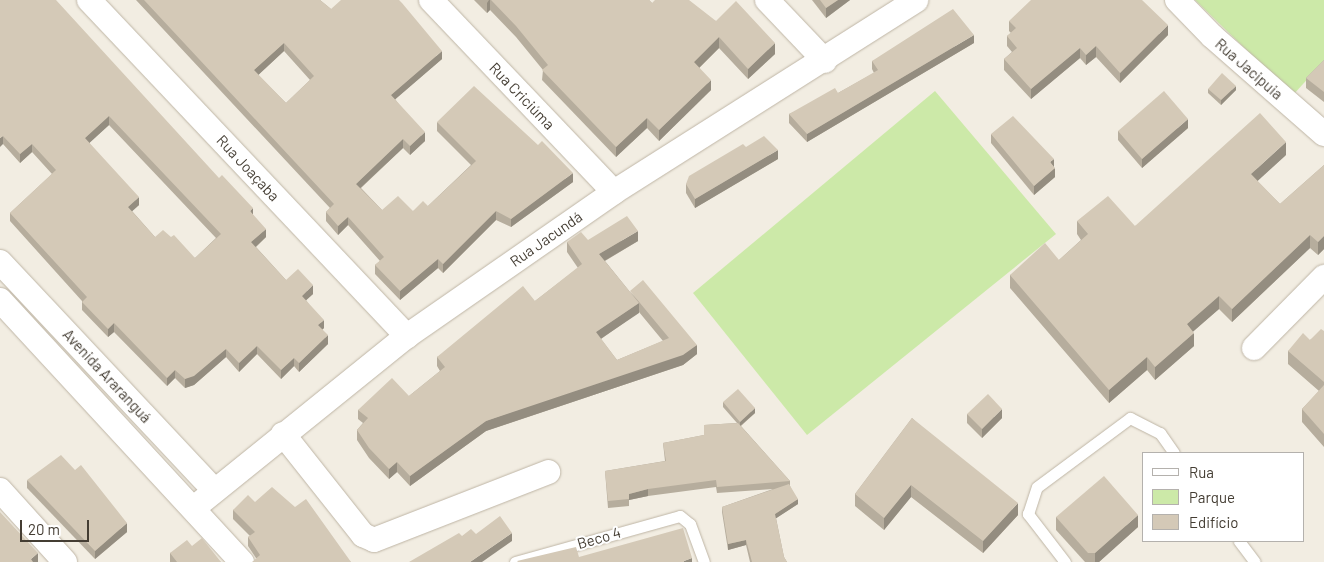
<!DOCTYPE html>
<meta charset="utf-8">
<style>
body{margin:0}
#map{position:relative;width:1324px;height:562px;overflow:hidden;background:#f2ede2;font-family:Barlow,sans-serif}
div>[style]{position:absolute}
.green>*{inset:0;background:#cce9a8}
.roads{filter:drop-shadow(0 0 1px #beb5a5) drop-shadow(0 0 1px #beb5a5)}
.lane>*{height:11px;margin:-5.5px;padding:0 5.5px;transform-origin:5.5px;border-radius:5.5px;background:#fff}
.street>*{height:24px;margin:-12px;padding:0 12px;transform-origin:12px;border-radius:12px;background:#fff}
.wall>*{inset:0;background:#b6ad9d}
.shaded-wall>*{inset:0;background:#948d80}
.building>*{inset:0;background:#d4c9b7}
span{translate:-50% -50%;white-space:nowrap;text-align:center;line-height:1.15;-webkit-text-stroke:4px #fff;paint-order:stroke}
.street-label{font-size:15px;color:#443d33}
.legend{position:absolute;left:1142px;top:452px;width:162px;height:90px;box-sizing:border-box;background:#fff;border:1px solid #b4b1ad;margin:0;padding:6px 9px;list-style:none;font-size:15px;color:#443d33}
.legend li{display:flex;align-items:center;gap:10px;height:25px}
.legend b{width:25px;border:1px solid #b4b1ad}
.scale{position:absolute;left:20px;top:520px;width:69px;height:22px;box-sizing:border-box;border:2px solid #443d33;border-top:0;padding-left:6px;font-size:15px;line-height:18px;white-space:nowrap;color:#443d33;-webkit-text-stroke:4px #fff;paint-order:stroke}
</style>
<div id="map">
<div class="green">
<div style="clip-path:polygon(1195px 0,1324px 0,1324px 61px,1293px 95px)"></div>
<div style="clip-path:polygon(935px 91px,1056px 234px,807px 435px,693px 293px)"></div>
</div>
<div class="roads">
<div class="lane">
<div style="left:1239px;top:541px;width:26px;rotate:53deg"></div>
<div style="left:515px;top:562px;width:171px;rotate:-15.6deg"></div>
<div style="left:680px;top:516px;width:13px;rotate:39deg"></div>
<div style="left:690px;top:524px;width:40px;rotate:69.8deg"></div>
<div style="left:1065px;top:562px;width:61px;rotate:-127.6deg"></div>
<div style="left:1028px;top:514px;width:28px;rotate:-72deg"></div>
<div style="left:1037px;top:487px;width:116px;rotate:-36.6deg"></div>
<div style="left:1130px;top:418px;width:34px;rotate:27deg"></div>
<div style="left:1160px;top:433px;width:24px;rotate:55deg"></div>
</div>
<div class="street">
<div style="left:89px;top:0;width:463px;rotate:46.6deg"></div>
<div style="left:431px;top:0;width:265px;rotate:46.4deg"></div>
<div style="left:767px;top:0;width:84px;rotate:46.4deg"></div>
<div style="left:1177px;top:0;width:50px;rotate:45.8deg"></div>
<div style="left:1212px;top:36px;width:149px;rotate:41.2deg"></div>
<div style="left:0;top:262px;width:313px;rotate:46.8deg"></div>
<div style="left:0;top:300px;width:357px;rotate:47.3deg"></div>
<div style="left:1254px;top:348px;width:100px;rotate:-45.4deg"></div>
<div style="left:283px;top:434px;width:129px;rotate:51.6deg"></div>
<div style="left:363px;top:535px;width:12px;rotate:24deg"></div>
<div style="left:374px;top:540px;width:187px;rotate:-21.3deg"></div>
<div style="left:0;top:490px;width:97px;rotate:47.9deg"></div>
<div style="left:195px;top:507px;width:272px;rotate:-38.9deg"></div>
<div style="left:407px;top:336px;width:252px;rotate:-34.8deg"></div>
<div style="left:614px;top:192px;width:358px;rotate:-32.4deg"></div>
</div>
</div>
<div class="wall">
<div style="clip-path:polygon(evenodd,0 0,253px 215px,266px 237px,256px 247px,286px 280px,313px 294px,306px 300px,324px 328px,322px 330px,328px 344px,299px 372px,294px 366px,281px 379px,257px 354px,239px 372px,226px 357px,194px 385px,185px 388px,175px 378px,167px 386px,114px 332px,108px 337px,82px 310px,82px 301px,10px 221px,10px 213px,52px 174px,32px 152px,20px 163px,3px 144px,0 0,109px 125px,216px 238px,195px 258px,155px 237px,132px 211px,139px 205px,89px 143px,109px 125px)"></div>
<div style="clip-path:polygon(evenodd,136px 0,320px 0,331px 9px,442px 59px,395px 99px,425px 141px,410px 155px,403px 148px,361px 188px,382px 210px,413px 211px,428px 206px,471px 165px,437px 131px,437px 122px,573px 182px,511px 227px,496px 220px,443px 273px,438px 268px,400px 300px,375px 274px,375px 265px,380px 261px,348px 225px,338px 235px,326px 221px,326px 212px,330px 208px,136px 0,284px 51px,310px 80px,286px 103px,258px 75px,284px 51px)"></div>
<div style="clip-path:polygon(474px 0,649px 0,652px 3px,716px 21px,775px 54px,748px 79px,719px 48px,699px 68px,711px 90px,659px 141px,647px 128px,616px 157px,542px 80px,543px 70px,516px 37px,490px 10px,487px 13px)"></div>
<div style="clip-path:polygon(812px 0,850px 0,826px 18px)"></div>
<div style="clip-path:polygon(1009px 21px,1168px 35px,1120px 83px,1096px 57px,1086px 65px,1080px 58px,1031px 99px,1004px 70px,1004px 59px,1012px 52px,1007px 46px,1007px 36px,1011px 33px,1009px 31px)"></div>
<div style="clip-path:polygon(974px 43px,807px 142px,789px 123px,789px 114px,838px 93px,874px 73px,872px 69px,872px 61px)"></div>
<div style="clip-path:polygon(1324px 60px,1324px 102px,1306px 88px,1306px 78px)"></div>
<div style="clip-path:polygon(1208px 89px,1236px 90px,1221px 105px,1208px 93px)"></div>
<div style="clip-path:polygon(1188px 128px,1142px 168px,1118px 140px,1118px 131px)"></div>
<div style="clip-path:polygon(991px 134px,1054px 167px,1055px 177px,1034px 195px,991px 143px)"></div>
<div style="clip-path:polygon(746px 147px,778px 159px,695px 208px,686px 193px,686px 184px)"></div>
<div style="clip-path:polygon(1286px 155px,1257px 181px,1280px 204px,1324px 165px,1324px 249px,1318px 255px,1310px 248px,1232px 322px,1219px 309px,1193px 331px,1194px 346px,1155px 380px,1147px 370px,1109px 403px,1010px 288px,1010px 275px,1059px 260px,1081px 240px,1077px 234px,1077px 221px,1135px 226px)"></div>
<div style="clip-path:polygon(evenodd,588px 240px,638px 241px,605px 261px,630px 292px,697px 354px,683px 365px,486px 431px,410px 486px,397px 472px,389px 479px,369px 458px,357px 440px,357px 430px,363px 423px,358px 419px,358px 410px,409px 396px,440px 371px,437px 366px,437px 357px,535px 301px,578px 268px,567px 252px,567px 242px,588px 240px,639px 312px,663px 341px,617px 360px,601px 339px,639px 312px)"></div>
<div style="clip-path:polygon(1324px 331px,1324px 447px,1302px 422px,1302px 409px,1319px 391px,1288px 364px,1288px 351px,1310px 340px)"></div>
<div style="clip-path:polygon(723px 402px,755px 413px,741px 426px,790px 481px,790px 486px,798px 504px,776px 518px,784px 557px,787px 562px,750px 562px,746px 545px,728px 550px,722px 512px,722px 507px,773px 489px,717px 493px,716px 487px,648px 496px,629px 500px,629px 506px,608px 508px,605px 471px,665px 461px,663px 443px,704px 435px,704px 425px,737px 423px,723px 407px)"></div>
<div style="clip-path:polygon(967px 414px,1002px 418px,982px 438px,967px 423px)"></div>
<div style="clip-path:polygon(912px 418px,1018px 515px,983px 553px,911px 497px,884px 530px,855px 506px,855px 494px)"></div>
<div style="clip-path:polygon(27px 480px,127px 532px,95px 559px,27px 488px)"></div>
<div style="clip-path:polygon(255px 502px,351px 562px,256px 558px,248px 546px,248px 537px,250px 536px,233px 519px,233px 510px)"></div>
<div style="clip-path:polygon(1056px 517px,1138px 527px,1099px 562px,1085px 562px,1056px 530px)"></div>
<div style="clip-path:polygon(192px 546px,221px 562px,170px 562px,170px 553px)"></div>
</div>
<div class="shaded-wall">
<div style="clip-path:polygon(489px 0,490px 0,490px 10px,487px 13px,487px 3px)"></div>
<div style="clip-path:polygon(838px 0,850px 0,826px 18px,826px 8px)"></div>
<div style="clip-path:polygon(1168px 25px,1168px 35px,1120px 83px,1120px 73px)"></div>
<div style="clip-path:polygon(974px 35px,974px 43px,807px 142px,807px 134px)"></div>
<div style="clip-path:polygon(719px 37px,719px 48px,694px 73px,694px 62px)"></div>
<div style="clip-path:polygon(284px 43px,284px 51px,254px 79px,254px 70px)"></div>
<div style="clip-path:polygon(775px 43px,775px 54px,748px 79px,748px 69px)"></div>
<div style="clip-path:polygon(1096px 46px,1096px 57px,1086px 65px,1086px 55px)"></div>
<div style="clip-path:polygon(1080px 48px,1080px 58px,1031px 99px,1031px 89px)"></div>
<div style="clip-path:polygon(442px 51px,442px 59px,391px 103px,391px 95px)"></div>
<div style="clip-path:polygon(711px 80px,711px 90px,659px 141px,659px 130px)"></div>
<div style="clip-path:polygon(1236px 86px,1236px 90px,1221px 105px,1221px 100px)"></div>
<div style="clip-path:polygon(109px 116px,109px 125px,85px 147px,85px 138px)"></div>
<div style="clip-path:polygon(647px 118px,647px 128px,616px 157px,616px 147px)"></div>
<div style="clip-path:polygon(1188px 119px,1188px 128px,1142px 168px,1142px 159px)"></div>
<div style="clip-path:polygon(425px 132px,425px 141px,410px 155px,410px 146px)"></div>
<div style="clip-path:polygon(3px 136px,3px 144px,0 147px,0 138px)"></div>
<div style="clip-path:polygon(403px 139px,403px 148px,356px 192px,356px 184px)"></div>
<div style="clip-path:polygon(1286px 142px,1286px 155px,1251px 187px,1251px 174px)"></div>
<div style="clip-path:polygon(32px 144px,32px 152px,20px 163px,20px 154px)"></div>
<div style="clip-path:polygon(778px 150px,778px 159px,695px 208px,695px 199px)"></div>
<div style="clip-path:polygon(1054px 159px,1054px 168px,1050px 162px)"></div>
<div style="clip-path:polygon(1055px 168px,1055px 177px,1034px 195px,1034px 186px)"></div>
<div style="clip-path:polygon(573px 173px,573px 182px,511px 227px,511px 219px)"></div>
<div style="clip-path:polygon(139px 197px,139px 205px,128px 215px,128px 207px)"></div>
<div style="clip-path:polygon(253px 208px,253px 216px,250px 211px)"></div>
<div style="clip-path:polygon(496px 211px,496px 220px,443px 273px,443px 264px)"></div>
<div style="clip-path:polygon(348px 217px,348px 225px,338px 235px,338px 226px)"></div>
<div style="clip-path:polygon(266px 229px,266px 237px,251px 251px,251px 242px)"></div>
<div style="clip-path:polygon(638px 231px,638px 241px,599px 264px,599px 254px)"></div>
<div style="clip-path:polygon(1310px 235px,1310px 248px,1232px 322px,1232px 309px)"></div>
<div style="clip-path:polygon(1324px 236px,1324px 249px,1318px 255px,1318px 242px)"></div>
<div style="clip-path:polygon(438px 259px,438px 268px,400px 300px,400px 291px)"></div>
<div style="clip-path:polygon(313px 285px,313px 294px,302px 304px,302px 296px)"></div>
<div style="clip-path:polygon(1219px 296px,1219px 309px,1187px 337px,1187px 324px)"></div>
<div style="clip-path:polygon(639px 303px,639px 313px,596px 342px,596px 332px)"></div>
<div style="clip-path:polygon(324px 320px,324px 328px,318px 333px,318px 325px)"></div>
<div style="clip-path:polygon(114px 323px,114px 332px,108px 337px,108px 329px)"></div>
<div style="clip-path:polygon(1194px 333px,1194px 346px,1155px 380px,1155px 367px)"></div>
<div style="clip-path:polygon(328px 335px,328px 344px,299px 372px,299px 363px)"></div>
<div style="clip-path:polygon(697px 345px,697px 354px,683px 365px,486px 431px,410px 486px,410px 476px,486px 421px)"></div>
<div style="clip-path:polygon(257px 346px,257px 354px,239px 372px,239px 363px)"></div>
<div style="clip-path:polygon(226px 349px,226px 357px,194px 385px,185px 388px,185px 379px)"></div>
<div style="clip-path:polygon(1147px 357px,1147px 370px,1109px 403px,1109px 390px)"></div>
<div style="clip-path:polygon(294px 358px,294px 366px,281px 379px,281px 370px)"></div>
<div style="clip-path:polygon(175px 370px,175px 378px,167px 386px,167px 378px)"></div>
<div style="clip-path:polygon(755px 408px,755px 413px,740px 426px,740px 422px)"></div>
<div style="clip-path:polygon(1002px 409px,1002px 418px,982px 438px,982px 429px)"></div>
<div style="clip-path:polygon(397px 462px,397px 472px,389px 479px,389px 469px)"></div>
<div style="clip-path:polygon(911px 485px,911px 497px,884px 530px,884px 518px)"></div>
<div style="clip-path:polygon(648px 489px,648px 496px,629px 500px,629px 494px)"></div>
<div style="clip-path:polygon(798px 499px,798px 504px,775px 519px,775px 514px)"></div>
<div style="clip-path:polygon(1018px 503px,1018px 515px,983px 553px,983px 541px)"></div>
<div style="clip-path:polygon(1138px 515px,1138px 527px,1099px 562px,1095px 562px,1095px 553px)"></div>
<div style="clip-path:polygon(127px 523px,127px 532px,95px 559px,95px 551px)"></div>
<div style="clip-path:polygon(512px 533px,512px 541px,482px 562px,470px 562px)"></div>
<div style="clip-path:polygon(746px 540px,746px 545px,728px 550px,728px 544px)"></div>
<div style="clip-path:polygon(38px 553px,38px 562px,31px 562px,31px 559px)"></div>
<div style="clip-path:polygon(692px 558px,692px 562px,684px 562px,684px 561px)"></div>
</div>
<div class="building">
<div style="clip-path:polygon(evenodd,0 0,56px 0,219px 178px,222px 175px,253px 208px,250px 211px,266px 229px,251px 242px,286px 280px,298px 269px,313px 285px,302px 296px,324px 320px,318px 325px,328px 335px,299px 363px,294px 358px,281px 370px,257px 346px,239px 363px,226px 349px,194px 376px,185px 379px,175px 370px,167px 378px,114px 323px,108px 329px,82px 302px,87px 297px,10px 213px,56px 170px,32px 144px,20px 154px,3px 136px,0 138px,0 0,109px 116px,221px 234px,195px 258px,174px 235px,171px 237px,163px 230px,155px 237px,128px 207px,139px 197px,85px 138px,109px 116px)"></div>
<div style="clip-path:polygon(evenodd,144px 0,320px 0,331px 9px,341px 0,399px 0,402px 3px,442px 51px,391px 95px,425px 132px,410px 146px,403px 139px,356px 184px,382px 210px,398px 196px,413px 211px,423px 201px,428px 206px,476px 161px,437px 122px,474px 86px,538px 145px,542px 141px,573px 173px,511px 219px,496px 211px,443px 264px,438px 259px,400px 291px,375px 265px,384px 257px,348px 217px,338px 226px,326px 212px,334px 204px,144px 0,284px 43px,314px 76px,286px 103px,254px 70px,284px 43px)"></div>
<div style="clip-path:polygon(491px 0,649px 0,652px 3px,655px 0,689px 0,716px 21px,736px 1px,775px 43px,748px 69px,719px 37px,694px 62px,711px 80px,659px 130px,647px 118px,616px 147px,542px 70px,548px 65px,516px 26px)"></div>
<div style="clip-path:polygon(820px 0,838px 0,826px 8px)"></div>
<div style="clip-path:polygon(1031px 0,1142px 0,1168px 25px,1120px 73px,1096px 46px,1086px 55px,1080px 48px,1031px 89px,1004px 59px,1017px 48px,1007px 36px,1016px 28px,1009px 21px)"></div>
<div style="clip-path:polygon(953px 9px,974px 35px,807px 134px,789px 114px,835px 88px,838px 93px,878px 70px,872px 61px)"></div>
<div style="clip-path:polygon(1324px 60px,1324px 92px,1306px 78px)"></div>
<div style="clip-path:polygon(1222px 73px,1236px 86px,1221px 100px,1208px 89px)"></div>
<div style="clip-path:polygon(1164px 91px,1188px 119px,1142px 159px,1118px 131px)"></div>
<div style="clip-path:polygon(1260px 113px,1286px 142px,1251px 174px,1280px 204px,1324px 165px,1324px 236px,1318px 242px,1310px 235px,1232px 309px,1219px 296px,1187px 324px,1194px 333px,1155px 367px,1147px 357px,1109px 390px,1010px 275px,1045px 243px,1059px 260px,1088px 234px,1077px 221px,1108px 196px,1135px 226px)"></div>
<div style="clip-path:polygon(1013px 116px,1054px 159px,1050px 162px,1055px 168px,1034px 186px,991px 134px)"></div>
<div style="clip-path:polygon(764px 136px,778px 150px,695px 199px,686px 184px,689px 176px,743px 144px,746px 147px)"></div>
<div style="clip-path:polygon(627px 216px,638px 231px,599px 254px,639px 303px,596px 332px,617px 360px,669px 338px,630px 291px,643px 280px,697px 345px,683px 355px,486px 421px,410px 476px,397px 462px,389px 469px,369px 448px,357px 430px,368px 418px,358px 410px,392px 378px,409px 396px,445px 367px,437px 357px,523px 286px,535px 301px,582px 264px,567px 242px,581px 232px,588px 240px)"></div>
<div style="clip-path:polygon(1321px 329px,1324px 331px,1324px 382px,1288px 351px,1303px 333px,1310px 340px)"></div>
<div style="clip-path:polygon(1324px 385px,1324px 434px,1302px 409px)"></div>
<div style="clip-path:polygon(738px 389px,755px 408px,740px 422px,723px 402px)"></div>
<div style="clip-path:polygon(988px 394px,1002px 409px,982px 429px,967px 414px)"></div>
<div style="clip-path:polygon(912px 418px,1018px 503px,983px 541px,911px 485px,884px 518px,855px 494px)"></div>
<div style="clip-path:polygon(738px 423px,790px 481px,717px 487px,716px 480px,648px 489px,629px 494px,629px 499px,608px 501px,605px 471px,666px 461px,663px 443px,704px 435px,704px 425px)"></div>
<div style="clip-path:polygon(61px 455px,75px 470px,81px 465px,127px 523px,95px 551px,27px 480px)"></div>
<div style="clip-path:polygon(1104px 476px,1138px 515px,1095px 553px,1088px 553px,1056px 517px)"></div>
<div style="clip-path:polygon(789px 484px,798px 499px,775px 514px,784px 557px,787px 562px,752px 562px,746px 540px,728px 544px,722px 507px)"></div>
<div style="clip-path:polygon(272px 487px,295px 507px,306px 499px,351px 562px,252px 562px,260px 555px,248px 537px,255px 532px,233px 510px,248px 495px,255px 502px)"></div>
<div style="clip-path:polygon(0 512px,38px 553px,31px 559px,33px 562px,0 562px)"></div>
<div style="clip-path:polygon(500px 516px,512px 533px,470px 562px,409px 562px,459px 533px,462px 536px,471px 529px,476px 534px)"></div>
<div style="clip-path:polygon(683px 528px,692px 558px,684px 561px,684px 562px,518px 562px,517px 561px,576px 547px,579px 557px)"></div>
<div style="clip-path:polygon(202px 538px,221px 562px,177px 562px,170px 553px,187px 540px,192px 546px)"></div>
</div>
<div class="street-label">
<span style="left:1249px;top:69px;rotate:41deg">Rua Jacipuia</span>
<span style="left:522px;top:96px;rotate:46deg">Rua Criciúma</span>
<span style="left:248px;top:168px;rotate:47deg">Rua Joaçaba</span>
<span style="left:546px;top:239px;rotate:-35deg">Rua Jacundá</span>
<span style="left:107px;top:376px;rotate:47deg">Avenida Araranguá</span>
<span style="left:599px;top:538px;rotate:-16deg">Beco 4</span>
</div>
<ul class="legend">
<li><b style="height:6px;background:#fff"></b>Rua</li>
<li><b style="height:14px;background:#cce9a8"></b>Parque</li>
<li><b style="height:14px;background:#d4c9b7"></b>Edifício</li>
</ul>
<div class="scale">20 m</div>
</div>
